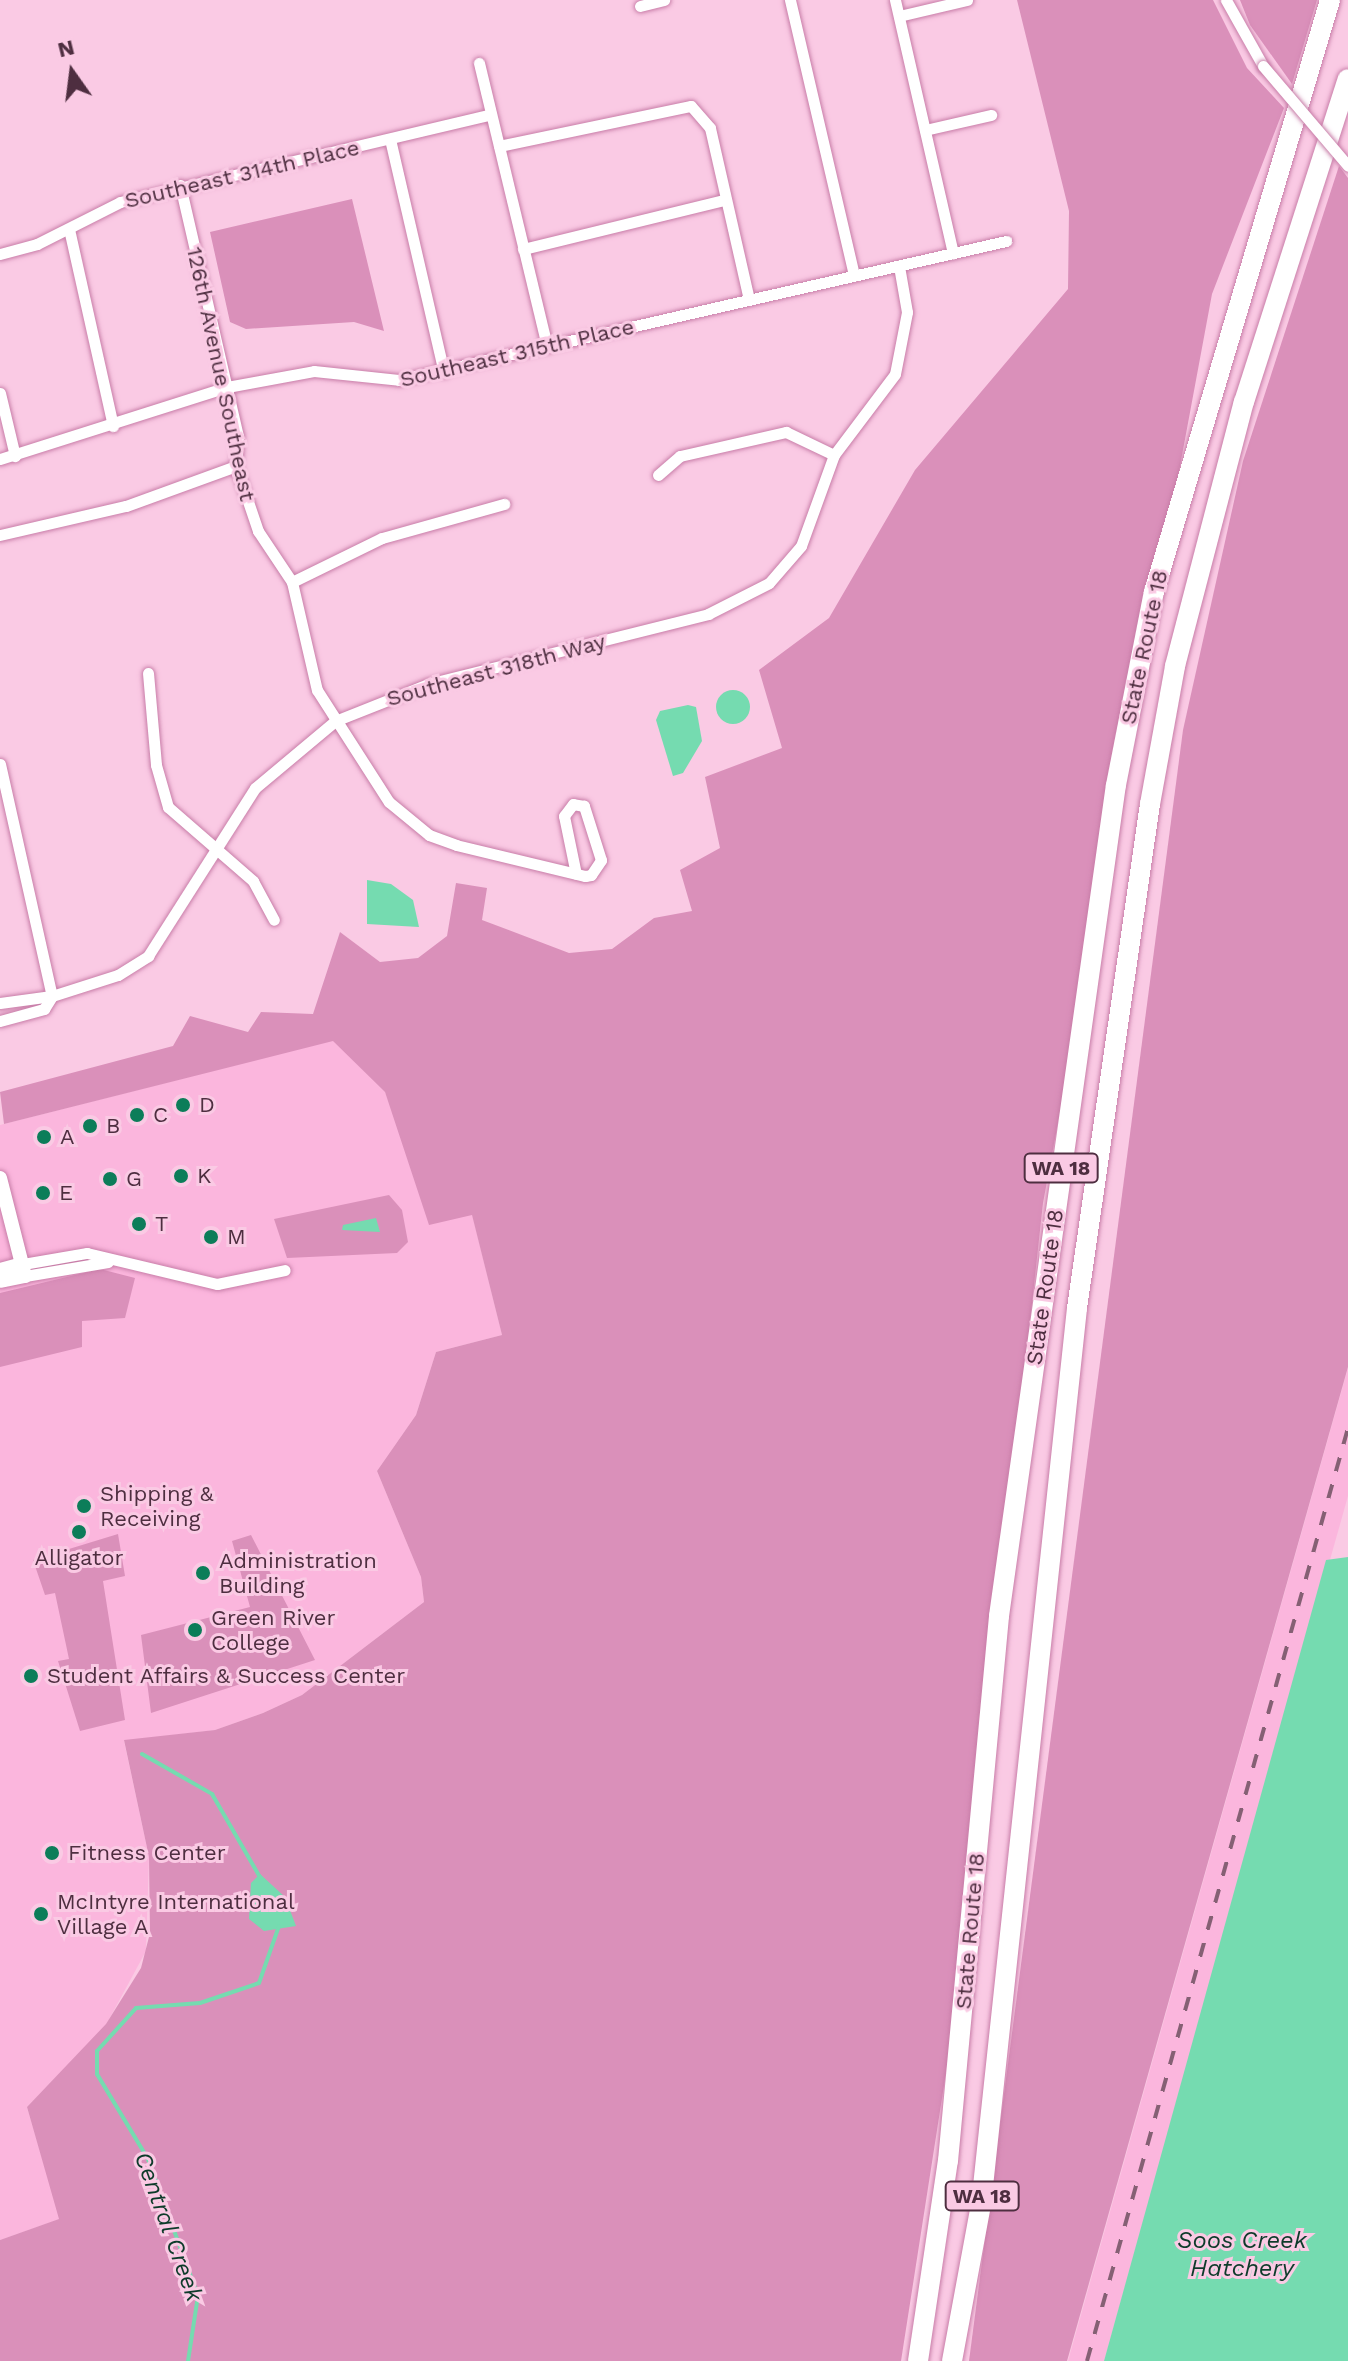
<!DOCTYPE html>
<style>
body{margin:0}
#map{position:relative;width:1348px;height:2361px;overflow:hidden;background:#facae4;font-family:"Work Sans",sans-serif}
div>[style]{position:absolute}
.built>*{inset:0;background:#fbb6dd}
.green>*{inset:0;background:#da90ba}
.water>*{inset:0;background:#75dbb0}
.round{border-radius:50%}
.stream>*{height:4px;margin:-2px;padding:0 2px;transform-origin:2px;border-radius:2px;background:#75dbb0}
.roads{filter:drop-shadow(0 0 2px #c87da8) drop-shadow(0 0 2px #c87da8)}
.minor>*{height:11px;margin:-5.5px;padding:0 5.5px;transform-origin:5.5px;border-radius:5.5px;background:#fff}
.tertiary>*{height:14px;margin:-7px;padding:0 7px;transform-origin:7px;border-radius:7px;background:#fff}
.motorway>*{height:20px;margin:-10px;padding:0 10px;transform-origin:10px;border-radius:10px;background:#fff}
.rail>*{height:4px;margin-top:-2px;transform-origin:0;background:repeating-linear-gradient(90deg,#856074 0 14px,transparent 0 28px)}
.bridges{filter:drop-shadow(0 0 2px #c87da8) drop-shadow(0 0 2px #c87da8)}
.minor-bridge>*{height:11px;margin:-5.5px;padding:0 5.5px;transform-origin:5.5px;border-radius:5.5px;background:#fff}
.dots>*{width:22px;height:22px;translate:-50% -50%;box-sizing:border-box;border:4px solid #facae4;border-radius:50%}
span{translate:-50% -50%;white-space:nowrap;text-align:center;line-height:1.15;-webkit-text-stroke:6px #facae4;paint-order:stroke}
.shield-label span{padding:2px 6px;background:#facae4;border:2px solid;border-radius:6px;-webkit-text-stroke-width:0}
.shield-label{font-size:20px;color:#4e2e40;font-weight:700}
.street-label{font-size:22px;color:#4e2e40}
.poi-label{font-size:22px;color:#4e2e40}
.left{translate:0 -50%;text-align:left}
.water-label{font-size:24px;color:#0d3b2a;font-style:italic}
.north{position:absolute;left:32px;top:32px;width:80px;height:80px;-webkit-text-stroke:6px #facae4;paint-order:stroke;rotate:346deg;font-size:22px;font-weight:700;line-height:32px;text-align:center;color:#4e2e40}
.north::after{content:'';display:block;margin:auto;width:28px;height:36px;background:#4e2e40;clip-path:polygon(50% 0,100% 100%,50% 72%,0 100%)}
</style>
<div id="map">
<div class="built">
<div style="clip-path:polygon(333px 1040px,385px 1092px,411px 1158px,472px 1214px,502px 1335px,436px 1352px,416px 1415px,377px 1471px,421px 1577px,424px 1602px,302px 1695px,263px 1713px,215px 1730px,124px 1741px,149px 1857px,146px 1951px,106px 2025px,27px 2107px,60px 2219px,0 2240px,0 1125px)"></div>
<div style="clip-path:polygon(1348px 1368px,1348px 1496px,1104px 2361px,1068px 2361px)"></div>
</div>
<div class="green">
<div style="clip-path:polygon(1017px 0,1213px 0,1247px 68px,1284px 108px,1212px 294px,1043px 1203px,952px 2034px,901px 2361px,0 2361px,0 2240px,59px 2219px,27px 2107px,106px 2024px,141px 1968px,150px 1933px,149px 1857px,124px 1740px,215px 1730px,263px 1713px,302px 1695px,424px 1602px,421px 1577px,377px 1471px,416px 1415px,436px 1352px,502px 1335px,472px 1215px,429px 1225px,385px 1092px,333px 1041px,4px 1124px,0 1092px,173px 1046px,190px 1016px,248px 1032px,261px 1012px,313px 1014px,340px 932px,380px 962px,418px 958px,447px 936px,456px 883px,487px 888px,482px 920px,569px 953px,612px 949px,654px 918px,692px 911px,680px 870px,720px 848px,705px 777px,782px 748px,759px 670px,829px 618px,915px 470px,1068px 289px,1069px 211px)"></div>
<div style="clip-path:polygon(1240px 0,1317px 0,1292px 84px,1250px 25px)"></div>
<div style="clip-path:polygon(1339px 166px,1348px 178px,1348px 1367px,1067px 2361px,969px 2361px,1183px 730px,1243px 461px)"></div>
<div style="clip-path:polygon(352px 199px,384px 331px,354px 322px,246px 329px,230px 322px,210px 232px)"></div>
<div style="clip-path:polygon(389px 1195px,402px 1210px,408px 1242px,397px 1253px,287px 1258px,274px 1219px)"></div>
<div style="clip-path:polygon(100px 1269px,135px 1278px,125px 1318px,82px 1321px,82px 1347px,0 1367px,0 1293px)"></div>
<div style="clip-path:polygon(118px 1534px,125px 1576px,103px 1581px,125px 1720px,80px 1731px,58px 1661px,69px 1659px,55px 1593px,45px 1595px,33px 1560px)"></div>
<div style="clip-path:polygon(251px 1535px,315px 1660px,151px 1713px,141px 1635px,250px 1607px,232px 1541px)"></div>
</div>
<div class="water">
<div class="round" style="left:716px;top:690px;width:34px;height:34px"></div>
<div style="clip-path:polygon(688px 705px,696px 707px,702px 741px,683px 773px,673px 776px,656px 720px,660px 711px)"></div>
<div style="clip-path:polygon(367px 880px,391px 884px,413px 900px,419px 927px,367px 924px)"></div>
<div style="clip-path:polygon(376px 1218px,380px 1232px,342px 1230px,343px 1225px)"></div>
<div style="clip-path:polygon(1348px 1557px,1348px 2361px,1104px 2361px,1326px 1560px)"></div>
<div style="clip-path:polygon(260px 1874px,285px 1897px,296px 1926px,264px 1931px,249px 1919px,251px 1883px)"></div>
</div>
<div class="stream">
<div style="left:142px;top:1754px;width:81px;rotate:29.7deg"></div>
<div style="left:212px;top:1794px;width:96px;rotate:60deg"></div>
<div style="left:188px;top:2361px;width:66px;rotate:-81.3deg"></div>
<div style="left:198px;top:2296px;width:146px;rotate:-110.1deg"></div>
<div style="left:148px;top:2159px;width:99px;rotate:-121deg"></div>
<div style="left:97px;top:2074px;width:23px;rotate:-90deg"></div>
<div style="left:97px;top:2051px;width:58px;rotate:-47.8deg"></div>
<div style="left:136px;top:2008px;width:64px;rotate:-4.5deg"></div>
<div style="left:200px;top:2003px;width:62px;rotate:-18.7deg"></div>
<div style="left:259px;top:1983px;width:60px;rotate:-70.7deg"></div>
</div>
<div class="roads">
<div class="minor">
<div style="left:790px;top:0;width:283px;rotate:76.9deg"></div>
<div style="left:895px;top:0;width:260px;rotate:77.1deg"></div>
<div style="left:1226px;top:0;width:76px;rotate:60.7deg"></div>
<div style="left:640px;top:6px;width:25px;rotate:-14deg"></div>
<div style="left:899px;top:16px;width:70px;rotate:-13.2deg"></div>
<div style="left:479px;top:63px;width:292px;rotate:76.5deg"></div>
<div style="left:925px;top:130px;width:68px;rotate:-12.8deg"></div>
<div style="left:390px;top:139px;width:239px;rotate:77deg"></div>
<div style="left:499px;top:146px;width:196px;rotate:-11.8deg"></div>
<div style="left:691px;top:106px;width:29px;rotate:49deg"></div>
<div style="left:710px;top:128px;width:176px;rotate:77.2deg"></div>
<div style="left:180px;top:185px;width:258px;rotate:77deg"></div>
<div style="left:238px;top:436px;width:30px;rotate:94deg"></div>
<div style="left:236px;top:466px;width:69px;rotate:71.3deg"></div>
<div style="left:258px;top:531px;width:61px;rotate:56.3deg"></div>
<div style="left:292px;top:582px;width:111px;rotate:77deg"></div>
<div style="left:317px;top:690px;width:133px;rotate:57.3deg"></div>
<div style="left:389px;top:802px;width:52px;rotate:39.5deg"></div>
<div style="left:429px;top:835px;width:29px;rotate:20deg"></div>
<div style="left:456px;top:845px;width:133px;rotate:13.5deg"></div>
<div style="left:585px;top:876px;width:6px;rotate:-9deg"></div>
<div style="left:591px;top:875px;width:18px;rotate:-56deg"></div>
<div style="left:601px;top:860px;width:57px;rotate:-107.5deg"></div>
<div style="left:584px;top:806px;width:11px;rotate:-170deg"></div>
<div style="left:573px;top:804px;width:15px;rotate:127deg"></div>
<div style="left:564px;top:816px;width:59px;rotate:78.3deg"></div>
<div style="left:69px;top:229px;width:202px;rotate:77.4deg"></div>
<div style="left:523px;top:249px;width:207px;rotate:-13.7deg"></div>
<div style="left:0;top:254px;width:38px;rotate:-15deg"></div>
<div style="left:37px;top:244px;width:93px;rotate:-26.8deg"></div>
<div style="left:120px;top:202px;width:381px;rotate:-13.3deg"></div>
<div style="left:0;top:393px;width:65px;rotate:76.6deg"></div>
<div style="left:0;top:459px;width:238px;rotate:-17.6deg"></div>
<div style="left:227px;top:387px;width:88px;rotate:-10.4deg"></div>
<div style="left:314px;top:371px;width:85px;rotate:6deg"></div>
<div style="left:399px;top:380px;width:623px;rotate:-12.9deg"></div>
<div style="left:658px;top:475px;width:29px;rotate:-41deg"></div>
<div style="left:680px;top:456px;width:109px;rotate:-12.8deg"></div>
<div style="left:786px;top:432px;width:53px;rotate:25.6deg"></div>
<div style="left:0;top:535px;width:129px;rotate:-13deg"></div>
<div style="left:126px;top:506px;width:117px;rotate:-20deg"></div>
<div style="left:292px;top:582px;width:100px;rotate:-26.1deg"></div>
<div style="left:382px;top:538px;width:127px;rotate:-15.6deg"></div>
<div style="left:148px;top:673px;width:92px;rotate:85deg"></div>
<div style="left:156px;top:765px;width:44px;rotate:74.1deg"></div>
<div style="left:168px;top:807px;width:113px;rotate:41deg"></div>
<div style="left:253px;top:881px;width:44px;rotate:61.7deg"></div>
<div style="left:0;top:764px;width:238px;rotate:77.4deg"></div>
<div style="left:0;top:1003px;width:52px;rotate:-7.7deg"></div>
<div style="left:52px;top:996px;width:69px;rotate:-17.7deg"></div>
<div style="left:118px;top:975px;width:36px;rotate:-32deg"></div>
<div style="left:148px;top:956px;width:199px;rotate:-57.5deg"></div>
<div style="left:255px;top:788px;width:104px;rotate:-39.9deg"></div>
<div style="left:335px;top:721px;width:100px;rotate:-21.7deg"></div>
<div style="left:428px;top:684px;width:289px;rotate:-14deg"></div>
<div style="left:708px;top:614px;width:68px;rotate:-26.9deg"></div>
<div style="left:769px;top:583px;width:49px;rotate:-49.1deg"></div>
<div style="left:801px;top:546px;width:97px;rotate:-70.1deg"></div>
<div style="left:834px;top:455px;width:101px;rotate:-53deg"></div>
<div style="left:895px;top:374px;width:63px;rotate:-79deg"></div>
<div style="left:907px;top:312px;width:47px;rotate:-99.9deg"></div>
<div style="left:0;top:1021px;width:46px;rotate:-15.3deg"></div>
<div style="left:44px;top:1009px;width:15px;rotate:-58deg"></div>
<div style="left:23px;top:1264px;width:65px;rotate:-9.8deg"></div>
<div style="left:87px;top:1253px;width:134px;rotate:13.4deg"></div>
<div style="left:217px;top:1284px;width:69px;rotate:-11.6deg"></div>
<div style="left:25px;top:1276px;width:84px;rotate:-9.6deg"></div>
</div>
<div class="tertiary">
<div style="left:0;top:1178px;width:101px;rotate:75.7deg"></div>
<div style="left:25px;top:1276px;width:25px;rotate:169deg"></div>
<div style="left:0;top:1270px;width:24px;rotate:-15deg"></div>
</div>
<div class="motorway">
<div style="left:918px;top:2361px;width:202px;rotate:-81.5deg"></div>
<div style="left:948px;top:2161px;width:547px;rotate:-84.65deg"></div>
<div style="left:999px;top:1616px;width:839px;rotate:-81.99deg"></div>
<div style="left:1116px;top:785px;width:197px;rotate:-78.9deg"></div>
<div style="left:1154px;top:592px;width:618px;rotate:-73.44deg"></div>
<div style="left:952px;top:2361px;width:159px;rotate:-79.5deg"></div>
<div style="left:981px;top:2205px;width:902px;rotate:-83.89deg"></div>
<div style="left:1077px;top:1308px;width:509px;rotate:-81.76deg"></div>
<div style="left:1150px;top:804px;width:140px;rotate:-79.7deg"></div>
<div style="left:1175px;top:666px;width:273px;rotate:-75.4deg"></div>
<div style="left:1244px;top:402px;width:339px;rotate:-72.2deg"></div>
</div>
</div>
<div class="rail">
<div style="left:1087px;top:2361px;width:969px;rotate:-74.37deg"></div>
</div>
<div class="bridges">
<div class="minor-bridge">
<div style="left:1263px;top:66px;width:131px;rotate:49.6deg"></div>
</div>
</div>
<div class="dots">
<div style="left:183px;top:1105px;background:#0c7d59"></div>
<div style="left:137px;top:1115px;background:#0c7d59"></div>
<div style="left:90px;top:1126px;background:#0c7d59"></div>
<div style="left:44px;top:1137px;background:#0c7d59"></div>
<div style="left:181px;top:1176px;background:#0c7d59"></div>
<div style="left:110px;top:1179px;background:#0c7d59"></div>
<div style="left:43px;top:1193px;background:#0c7d59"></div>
<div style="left:139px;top:1224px;background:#0c7d59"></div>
<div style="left:211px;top:1237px;background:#0c7d59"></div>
<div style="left:84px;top:1506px;background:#0c7d59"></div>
<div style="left:79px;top:1532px;background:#0c7d59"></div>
<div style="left:203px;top:1573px;background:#0c7d59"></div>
<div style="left:195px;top:1630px;background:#0c7d59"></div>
<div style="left:31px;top:1676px;background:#0c7d59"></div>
<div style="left:52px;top:1853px;background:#0c7d59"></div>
<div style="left:41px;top:1914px;background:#0c7d59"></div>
</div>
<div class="shield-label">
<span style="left:1061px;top:1168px">WA 18</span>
<span style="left:982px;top:2196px">WA 18</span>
</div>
<div class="street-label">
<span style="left:242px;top:174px;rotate:-13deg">Southeast 314th Place</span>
<span style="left:517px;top:353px;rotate:-13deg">Southeast 315th Place</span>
<span style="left:221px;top:374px;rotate:78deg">126th Avenue Southeast</span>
<span style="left:1144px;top:647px;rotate:-78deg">State Route 18</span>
<span style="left:496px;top:670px;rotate:-15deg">Southeast 318th Way</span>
<span style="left:1045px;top:1287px;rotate:-82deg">State Route 18</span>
<span style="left:970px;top:1931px;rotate:-85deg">State Route 18</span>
</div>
<div class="poi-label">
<span class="left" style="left:199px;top:1105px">D</span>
<span class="left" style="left:153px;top:1115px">C</span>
<span class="left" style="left:106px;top:1126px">B</span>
<span class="left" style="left:60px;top:1137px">A</span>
<span class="left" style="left:197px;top:1176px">K</span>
<span class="left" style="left:126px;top:1179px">G</span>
<span class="left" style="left:59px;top:1193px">E</span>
<span class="left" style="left:155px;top:1224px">T</span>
<span class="left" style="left:227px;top:1237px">M</span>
<span class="left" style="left:100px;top:1506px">Shipping &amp;<br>Receiving</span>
<span style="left:79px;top:1558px">Alligator</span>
<span class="left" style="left:219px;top:1573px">Administration<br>Building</span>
<span class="left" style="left:211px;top:1630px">Green River<br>College</span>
<span class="left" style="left:47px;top:1676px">Student Affairs &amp; Success Center</span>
<span class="left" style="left:68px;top:1853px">Fitness Center</span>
<span class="left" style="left:57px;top:1914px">McIntyre International<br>Village A</span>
</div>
<div class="water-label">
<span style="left:168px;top:2227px;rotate:70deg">Central Creek</span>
<span style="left:1242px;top:2255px">Soos Creek<br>Hatchery</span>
</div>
<div class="north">N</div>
</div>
